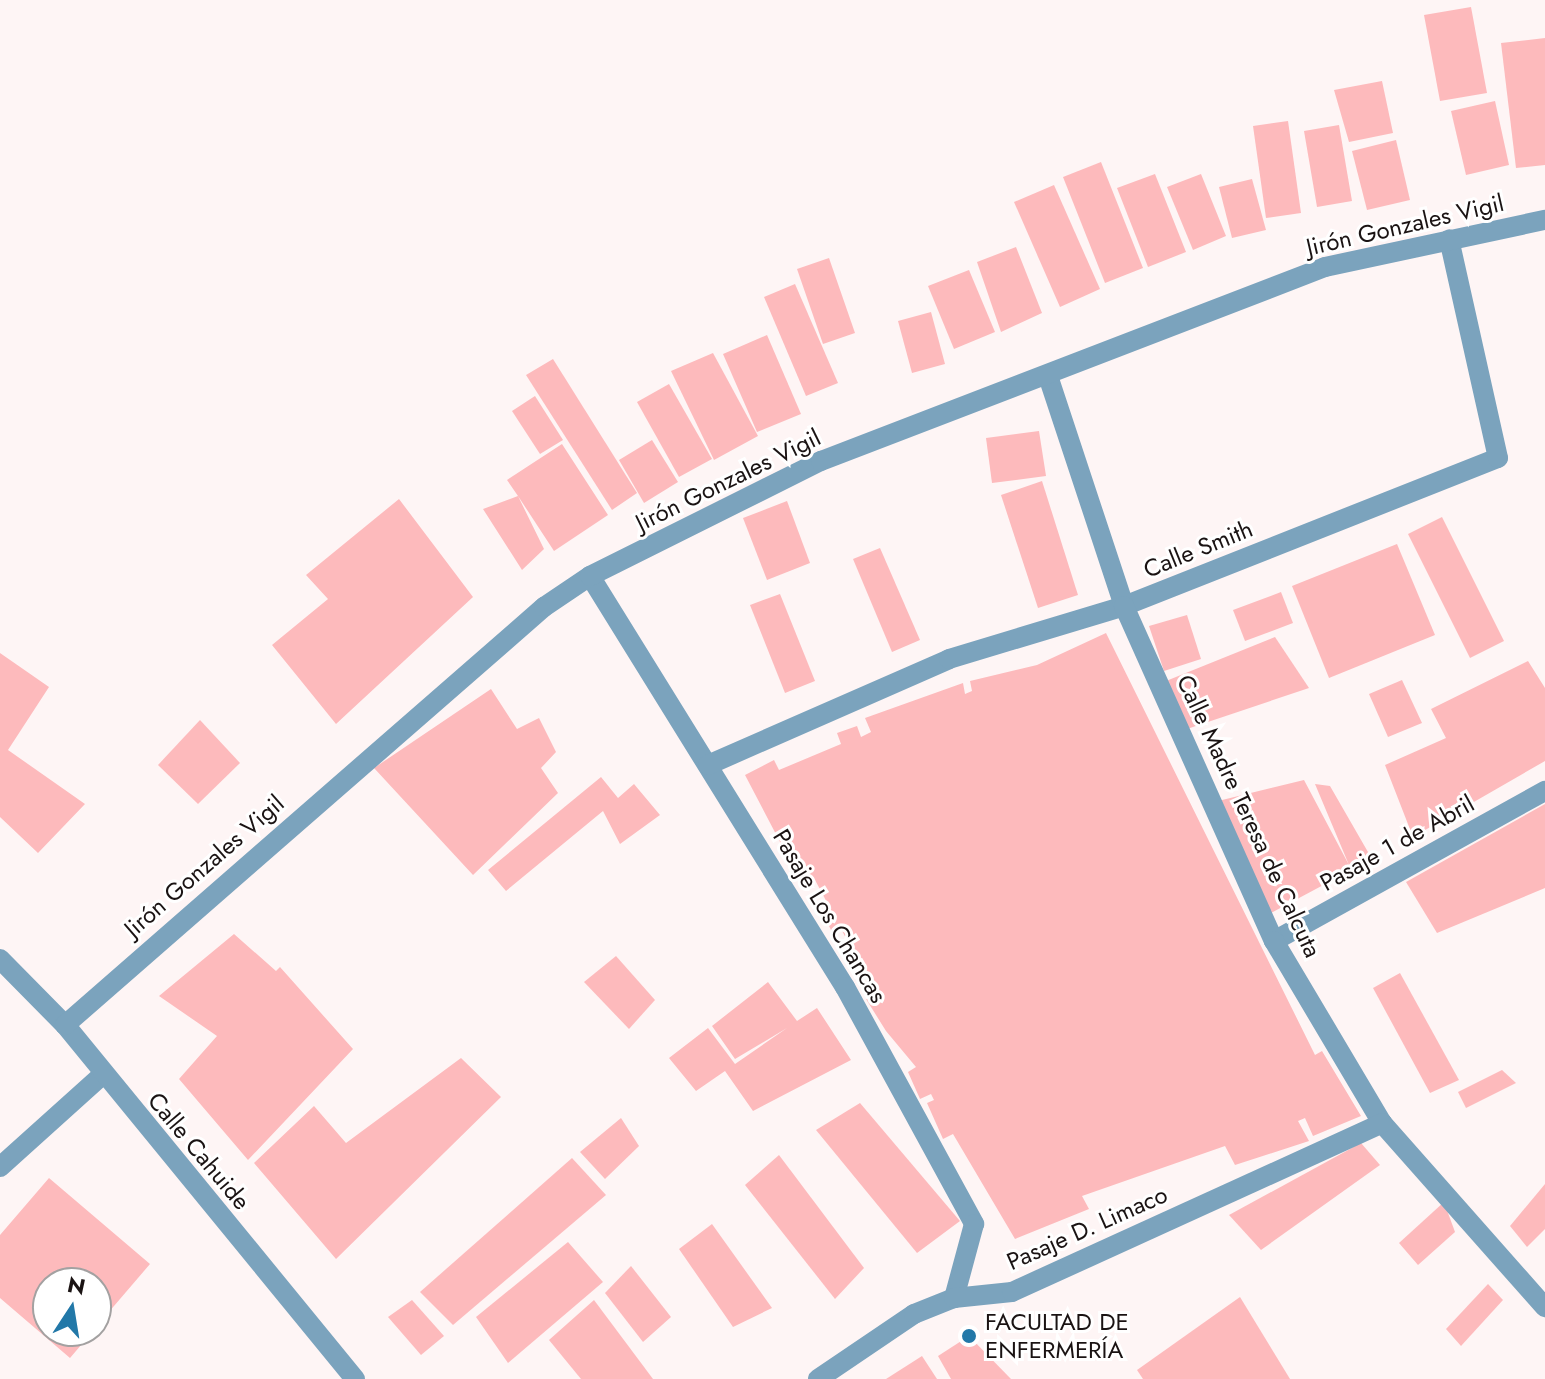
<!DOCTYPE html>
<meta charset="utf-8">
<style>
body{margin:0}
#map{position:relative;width:1545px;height:1379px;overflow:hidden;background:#fef5f5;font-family:Jost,sans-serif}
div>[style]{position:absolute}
.building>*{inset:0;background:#fdbabc}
.service>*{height:20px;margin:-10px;padding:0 10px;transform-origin:10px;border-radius:10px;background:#7ba3bd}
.minor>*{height:20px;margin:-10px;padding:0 10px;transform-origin:10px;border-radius:10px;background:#7ba3bd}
.dots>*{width:22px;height:22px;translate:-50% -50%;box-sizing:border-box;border:4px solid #fff;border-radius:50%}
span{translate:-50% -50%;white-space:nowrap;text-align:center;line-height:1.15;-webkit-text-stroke:6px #fff;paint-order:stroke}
.street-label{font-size:24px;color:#1a1313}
.poi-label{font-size:24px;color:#1a1313}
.left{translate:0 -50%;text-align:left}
.north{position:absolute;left:32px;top:1267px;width:80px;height:80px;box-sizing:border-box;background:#fff;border:2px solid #a3a1a1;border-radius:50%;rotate:12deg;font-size:22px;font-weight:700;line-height:32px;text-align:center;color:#1a1313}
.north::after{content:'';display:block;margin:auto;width:28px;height:36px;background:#2278a8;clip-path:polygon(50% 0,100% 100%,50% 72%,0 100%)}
</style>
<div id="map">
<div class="building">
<div style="clip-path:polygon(1471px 7px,1487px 93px,1440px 101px,1424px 15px)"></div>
<div style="clip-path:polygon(1545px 38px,1545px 165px,1516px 168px,1501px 43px)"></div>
<div style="clip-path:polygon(1382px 81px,1393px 133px,1349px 142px,1334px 90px)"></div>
<div style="clip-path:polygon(1495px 101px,1509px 165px,1466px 175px,1451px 111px)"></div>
<div style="clip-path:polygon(1288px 121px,1301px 213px,1266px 218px,1253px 126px)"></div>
<div style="clip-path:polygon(1339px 125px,1352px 201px,1317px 207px,1304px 131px)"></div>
<div style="clip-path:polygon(1396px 140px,1410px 200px,1367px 210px,1352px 151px)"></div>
<div style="clip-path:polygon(1101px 162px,1143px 268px,1105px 283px,1063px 177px)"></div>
<div style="clip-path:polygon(1155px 174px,1186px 252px,1148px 267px,1117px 188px)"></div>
<div style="clip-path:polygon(1201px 174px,1226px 236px,1193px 250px,1167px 187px)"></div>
<div style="clip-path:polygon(1252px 179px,1266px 230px,1232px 238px,1219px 187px)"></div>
<div style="clip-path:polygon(1054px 185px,1100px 289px,1060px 307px,1014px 202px)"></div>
<div style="clip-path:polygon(1016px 247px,1042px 313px,1001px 332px,977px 262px)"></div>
<div style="clip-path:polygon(829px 258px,855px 333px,823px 344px,797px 269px)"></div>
<div style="clip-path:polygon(969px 270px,995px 332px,954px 349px,928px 286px)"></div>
<div style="clip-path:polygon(795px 284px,838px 383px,806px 396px,764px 297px)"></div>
<div style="clip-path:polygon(931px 312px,945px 364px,912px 373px,898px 321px)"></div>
<div style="clip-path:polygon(767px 335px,801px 414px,757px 432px,723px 354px)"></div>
<div style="clip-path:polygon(713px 353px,758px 436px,714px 460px,671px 371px)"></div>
<div style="clip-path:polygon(553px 359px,637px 493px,612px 510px,526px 375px)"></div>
<div style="clip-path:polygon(669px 384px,712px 459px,679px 477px,637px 402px)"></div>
<div style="clip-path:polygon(535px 396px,563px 440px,540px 454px,512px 411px)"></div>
<div style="clip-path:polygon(1039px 431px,1046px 476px,992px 483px,986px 438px)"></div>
<div style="clip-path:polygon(652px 440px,678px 482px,644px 503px,619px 460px)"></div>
<div style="clip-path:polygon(562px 444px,608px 515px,554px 551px,518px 496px,544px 549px,522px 570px,483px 509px,518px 496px,507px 480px)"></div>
<div style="clip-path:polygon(1042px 481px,1078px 595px,1038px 608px,1001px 495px)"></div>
<div style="clip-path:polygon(399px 499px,473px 597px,336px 724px,272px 645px,328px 599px,306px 575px)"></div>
<div style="clip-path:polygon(787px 501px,810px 563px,767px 580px,743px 518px)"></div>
<div style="clip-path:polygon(1442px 517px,1504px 641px,1470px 658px,1408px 534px)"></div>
<div style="clip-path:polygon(1397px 544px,1435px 635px,1329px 678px,1292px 586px)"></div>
<div style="clip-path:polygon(880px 548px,920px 640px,892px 652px,853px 559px)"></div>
<div style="clip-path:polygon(1281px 592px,1293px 623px,1245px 641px,1233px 610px)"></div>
<div style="clip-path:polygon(780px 594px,815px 681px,785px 693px,750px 605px)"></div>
<div style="clip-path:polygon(1187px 615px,1201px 659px,1164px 671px,1149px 626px)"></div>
<div style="clip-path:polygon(1106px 633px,1315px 1055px,1322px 1051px,1361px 1116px,1313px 1136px,1305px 1118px,1298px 1121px,1309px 1141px,1235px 1165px,1225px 1146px,1082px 1196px,1089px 1209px,1015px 1239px,953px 1134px,943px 1139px,927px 1103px,934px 1100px,931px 1094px,920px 1099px,908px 1072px,916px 1067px,886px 1031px,894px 1026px,886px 1031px,866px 999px,876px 993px,841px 929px,833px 934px,823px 914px,831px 910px,815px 880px,803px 886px,745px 775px,774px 760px,779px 770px,841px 744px,837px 733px,857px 726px,861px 737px,871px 732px,865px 718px,963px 683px,965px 694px,972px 691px,970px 681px,1037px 665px)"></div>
<div style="clip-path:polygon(1275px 637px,1309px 688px,1187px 729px,1166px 681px)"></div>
<div style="clip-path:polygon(0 653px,49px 687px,8px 750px,85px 804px,38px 853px,0 817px)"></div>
<div style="clip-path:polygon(1528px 661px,1545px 688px,1545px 761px,1413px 837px,1385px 765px,1446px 738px,1431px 709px)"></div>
<div style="clip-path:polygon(1402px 680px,1422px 723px,1388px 737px,1369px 694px)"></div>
<div style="clip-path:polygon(491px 689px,517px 729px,539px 718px,556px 752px,541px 768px,558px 793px,473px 875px,374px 768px)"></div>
<div style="clip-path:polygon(200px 720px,240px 763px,198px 804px,158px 765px)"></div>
<div style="clip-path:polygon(601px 777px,618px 798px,634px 784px,660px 815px,620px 844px,603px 811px,506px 891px,488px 870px)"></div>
<div style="clip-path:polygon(1304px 780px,1349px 865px,1315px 784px,1330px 786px,1372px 859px,1271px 913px,1218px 801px)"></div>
<div style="clip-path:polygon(1545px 804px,1545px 888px,1437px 933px,1406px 882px)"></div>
<div style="clip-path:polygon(234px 934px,276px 971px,280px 967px,353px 1049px,248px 1160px,179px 1079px,217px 1036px,159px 996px)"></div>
<div style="clip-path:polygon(616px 956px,655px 1000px,629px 1029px,584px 982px)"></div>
<div style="clip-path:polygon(1400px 973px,1459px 1080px,1430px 1093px,1373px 988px)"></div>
<div style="clip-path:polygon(768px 982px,797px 1021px,817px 1008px,851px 1060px,753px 1111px,725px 1071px,696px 1091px,669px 1058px,708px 1028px,735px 1064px,787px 1028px,735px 1059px,712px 1026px)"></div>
<div style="clip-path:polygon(461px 1058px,501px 1097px,336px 1259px,254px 1163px,314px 1106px,346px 1143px)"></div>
<div style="clip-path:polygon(1502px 1070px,1516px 1083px,1466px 1108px,1458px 1092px)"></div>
<div style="clip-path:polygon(860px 1103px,960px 1221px,917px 1253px,816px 1130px)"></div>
<div style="clip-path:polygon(621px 1118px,639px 1146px,605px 1179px,580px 1152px)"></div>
<div style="clip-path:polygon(1361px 1143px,1380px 1165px,1261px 1250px,1229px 1215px)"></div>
<div style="clip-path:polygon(779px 1155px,864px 1268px,835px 1299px,745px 1185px)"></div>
<div style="clip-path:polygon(572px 1158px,606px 1195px,453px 1325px,420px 1292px)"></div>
<div style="clip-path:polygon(49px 1178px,150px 1264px,96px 1327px,96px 1283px,48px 1283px,48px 1331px,93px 1331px,70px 1358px,0 1298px,0 1235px)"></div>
<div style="clip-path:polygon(1545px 1184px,1545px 1229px,1527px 1247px,1510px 1226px)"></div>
<div style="clip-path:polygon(1444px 1202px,1455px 1232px,1418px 1265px,1399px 1243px)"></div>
<div style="clip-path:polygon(712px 1224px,772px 1308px,733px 1327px,679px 1249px)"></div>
<div style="clip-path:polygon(568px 1242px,603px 1282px,508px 1363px,476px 1317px)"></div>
<div style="clip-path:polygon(631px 1266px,671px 1317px,643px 1342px,605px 1293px)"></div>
<div style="clip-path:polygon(1488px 1284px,1503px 1300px,1461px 1346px,1446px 1329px)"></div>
<div style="clip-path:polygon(1240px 1297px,1290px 1379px,1143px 1379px,1137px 1370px)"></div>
<div style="clip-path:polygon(412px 1300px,444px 1336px,421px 1355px,388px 1317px)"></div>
<div style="clip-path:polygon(594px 1300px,653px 1379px,581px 1379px,549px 1340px)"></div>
<div style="clip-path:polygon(969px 1336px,1011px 1379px,951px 1379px,938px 1356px)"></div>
<div style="clip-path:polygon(922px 1356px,937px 1379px,886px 1379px)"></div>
</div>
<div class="service">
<div style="left:590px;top:576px;width:484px;rotate:58.2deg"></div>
<div style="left:845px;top:987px;width:270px;rotate:61.4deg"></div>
<div style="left:974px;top:1224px;width:77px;rotate:105.1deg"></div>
<div style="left:708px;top:765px;width:263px;rotate:-23.7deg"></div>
<div style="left:949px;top:659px;width:183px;rotate:-16.8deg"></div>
<div style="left:1124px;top:606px;width:402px;rotate:-21.6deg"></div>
<div style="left:1498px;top:458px;width:224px;rotate:-102.6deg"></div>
<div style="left:1274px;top:941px;width:310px;rotate:-29deg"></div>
<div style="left:0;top:959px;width:93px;rotate:45.4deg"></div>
</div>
<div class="minor">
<div style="left:1048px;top:376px;width:242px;rotate:71.7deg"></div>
<div style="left:1124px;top:606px;width:367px;rotate:65.9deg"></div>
<div style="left:1274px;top:941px;width:212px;rotate:59.3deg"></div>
<div style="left:1382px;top:1123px;width:246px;rotate:48.5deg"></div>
<div style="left:0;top:1167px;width:137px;rotate:-42deg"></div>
<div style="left:355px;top:1379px;width:458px;rotate:-129.3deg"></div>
<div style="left:65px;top:1025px;width:636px;rotate:-41.11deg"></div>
<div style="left:544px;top:607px;width:55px;rotate:-34deg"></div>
<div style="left:590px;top:576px;width:258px;rotate:-26.5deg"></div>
<div style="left:821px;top:461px;width:540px;rotate:-21.05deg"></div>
<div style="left:1325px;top:267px;width:225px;rotate:-12.1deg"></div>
<div style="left:818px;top:1379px;width:116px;rotate:-34.1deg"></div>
<div style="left:914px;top:1314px;width:43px;rotate:-21.8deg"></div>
<div style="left:954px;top:1298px;width:58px;rotate:-5.9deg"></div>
<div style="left:1012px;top:1292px;width:407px;rotate:-24.5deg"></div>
</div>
<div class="dots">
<div style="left:969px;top:1336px;background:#2278a8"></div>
</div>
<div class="street-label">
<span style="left:1405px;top:225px;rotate:-13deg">Jirón Gonzales Vigil</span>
<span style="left:728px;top:480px;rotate:-26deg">Jirón Gonzales Vigil</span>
<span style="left:1198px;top:549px;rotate:-22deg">Calle Smith</span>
<span style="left:1249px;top:816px;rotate:65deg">Calle Madre Teresa de Calcuta</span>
<span style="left:1397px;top:843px;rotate:-29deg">Pasaje 1 de Abril</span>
<span style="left:204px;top:866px;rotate:-41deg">Jirón Gonzales Vigil</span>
<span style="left:830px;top:916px;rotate:59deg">Pasaje Los Chancas</span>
<span style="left:199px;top:1151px;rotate:50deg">Calle Cahuide</span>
<span style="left:1087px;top:1228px;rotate:-24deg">Pasaje D. Limaco</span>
</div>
<div class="poi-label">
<span class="left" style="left:985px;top:1336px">FACULTAD DE<br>ENFERMERÍA</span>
</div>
<div class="north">N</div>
</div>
